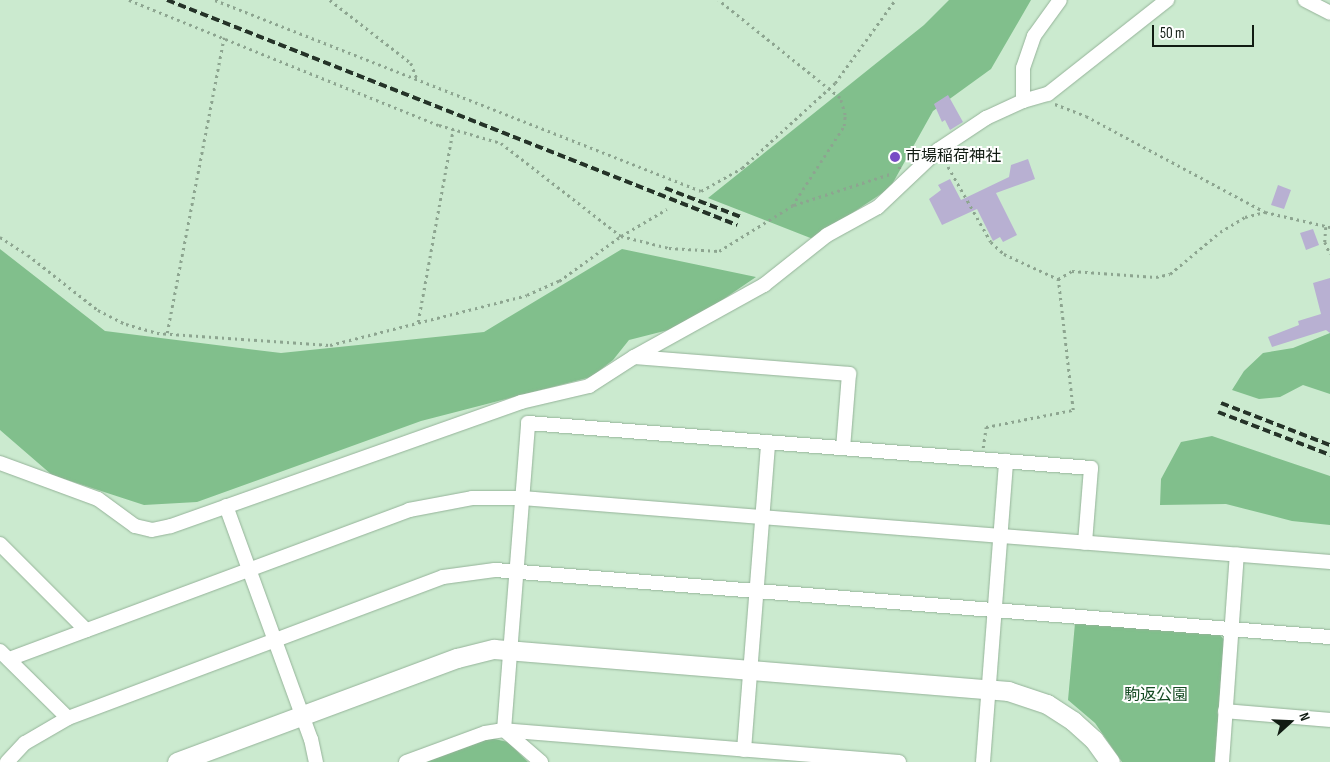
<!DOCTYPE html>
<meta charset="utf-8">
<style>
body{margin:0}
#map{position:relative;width:1330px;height:762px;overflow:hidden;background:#cbeacf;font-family:"Sofia Sans Condensed","Noto Sans JP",sans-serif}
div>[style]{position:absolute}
.green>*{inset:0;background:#81bf8c}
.building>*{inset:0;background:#b8b0d2}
.path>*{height:2.5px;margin-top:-1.25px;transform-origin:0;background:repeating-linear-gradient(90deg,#8da590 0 2.5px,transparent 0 6.5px)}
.roads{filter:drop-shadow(0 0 1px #95b399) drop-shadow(0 0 1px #95b399)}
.street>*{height:14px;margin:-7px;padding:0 7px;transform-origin:7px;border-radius:7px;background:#fff}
.secondary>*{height:19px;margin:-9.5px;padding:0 9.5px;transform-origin:9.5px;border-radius:9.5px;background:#fff}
.rail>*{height:4px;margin-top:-2px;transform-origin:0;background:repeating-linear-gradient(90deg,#253328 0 8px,transparent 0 12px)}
.dots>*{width:14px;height:14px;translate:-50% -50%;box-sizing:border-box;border:2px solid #fff;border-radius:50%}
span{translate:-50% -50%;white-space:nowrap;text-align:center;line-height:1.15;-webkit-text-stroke:4px #fff;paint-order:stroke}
.poi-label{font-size:16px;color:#111c13}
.left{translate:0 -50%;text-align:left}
.park-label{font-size:16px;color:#164b24}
.north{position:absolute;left:1265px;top:697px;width:50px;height:50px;-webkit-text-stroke:4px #fff;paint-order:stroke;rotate:70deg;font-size:14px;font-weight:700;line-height:20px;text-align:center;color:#111c13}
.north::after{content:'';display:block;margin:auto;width:18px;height:22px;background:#111c13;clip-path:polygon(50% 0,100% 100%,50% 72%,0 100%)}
.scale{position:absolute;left:1152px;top:25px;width:102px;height:22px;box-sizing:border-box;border:2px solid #111c13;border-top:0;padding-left:6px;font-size:15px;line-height:18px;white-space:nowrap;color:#111c13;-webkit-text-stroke:4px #fff;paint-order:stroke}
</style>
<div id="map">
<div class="green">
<div style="clip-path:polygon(949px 0,1031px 0,991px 69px,933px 111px,890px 188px,813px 239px,708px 198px,924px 25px)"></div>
<div style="clip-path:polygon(0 249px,105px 331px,281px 353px,484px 332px,622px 249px,756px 277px,684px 326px,629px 340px,613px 360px,591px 377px,421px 421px,197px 502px,144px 505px,52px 475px,0 430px)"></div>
<div style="clip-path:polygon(1330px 333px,1330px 394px,1303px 385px,1280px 397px,1259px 399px,1232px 390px,1244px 371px,1263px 353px,1293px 348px)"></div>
<div style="clip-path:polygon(1212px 436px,1330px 476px,1330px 525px,1292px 521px,1226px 504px,1160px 505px,1161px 479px,1181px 442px)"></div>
<div style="clip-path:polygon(1075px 623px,1220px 635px,1226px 642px,1216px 762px,1122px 762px,1095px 723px,1068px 700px)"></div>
<div style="clip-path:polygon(490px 738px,508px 742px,528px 762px,424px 762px)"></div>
</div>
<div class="building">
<div style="clip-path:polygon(948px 95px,963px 122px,950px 130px,945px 120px,942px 122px,934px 104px)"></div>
<div style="clip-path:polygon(1028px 159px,1035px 179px,996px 193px,1017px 235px,1003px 242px,1000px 237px,993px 241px,977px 209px,942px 225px,929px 199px,941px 190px,938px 185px,950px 179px,961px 200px,1009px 177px,1011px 165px)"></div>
<div style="clip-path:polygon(1278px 185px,1291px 190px,1284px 209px,1271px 205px)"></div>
<div style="clip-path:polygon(1313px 229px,1319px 245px,1306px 250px,1300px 233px)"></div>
<div style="clip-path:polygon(1330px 278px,1330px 333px,1326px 330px,1272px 347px,1268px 337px,1299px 325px,1298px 321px,1321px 314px,1313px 283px)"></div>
</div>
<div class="path">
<div style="left:129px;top:0;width:334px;rotate:22deg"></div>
<div style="left:439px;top:125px;width:65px;rotate:16.2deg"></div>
<div style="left:501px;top:143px;width:152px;rotate:37.8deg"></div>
<div style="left:621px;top:236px;width:49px;rotate:14deg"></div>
<div style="left:669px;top:248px;width:50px;rotate:3.4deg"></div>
<div style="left:719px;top:251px;width:86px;rotate:-31.7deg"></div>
<div style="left:792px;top:206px;width:95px;rotate:-57deg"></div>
<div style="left:844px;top:126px;width:11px;rotate:-85deg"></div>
<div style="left:845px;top:115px;width:18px;rotate:-106deg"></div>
<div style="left:840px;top:98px;width:156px;rotate:-141.2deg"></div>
<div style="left:215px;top:0;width:522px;rotate:21.46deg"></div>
<div style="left:701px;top:191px;width:47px;rotate:-29.3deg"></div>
<div style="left:742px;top:168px;width:126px;rotate:-42.4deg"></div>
<div style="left:835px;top:83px;width:102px;rotate:-54.1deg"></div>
<div style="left:330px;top:0;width:103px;rotate:37.9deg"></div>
<div style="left:411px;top:63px;width:17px;rotate:69deg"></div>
<div style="left:1055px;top:104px;width:33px;rotate:21deg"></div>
<div style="left:1086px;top:116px;width:203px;rotate:28.2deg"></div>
<div style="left:898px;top:160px;width:9px;rotate:77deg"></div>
<div style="left:945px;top:161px;width:93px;rotate:60.4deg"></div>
<div style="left:991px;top:242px;width:18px;rotate:43deg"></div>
<div style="left:1004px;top:254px;width:60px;rotate:24.8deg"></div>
<div style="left:794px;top:205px;width:104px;rotate:-17.9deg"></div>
<div style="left:1326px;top:227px;width:15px;rotate:94deg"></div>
<div style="left:1325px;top:242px;width:13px;rotate:67deg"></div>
<div style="left:0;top:237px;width:33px;rotate:33deg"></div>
<div style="left:28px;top:255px;width:89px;rotate:38.2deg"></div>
<div style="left:98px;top:310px;width:31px;rotate:27deg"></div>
<div style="left:126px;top:324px;width:32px;rotate:16deg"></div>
<div style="left:157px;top:333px;width:173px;rotate:4deg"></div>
<div style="left:330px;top:345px;width:203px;rotate:-14.2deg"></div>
<div style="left:527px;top:295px;width:35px;rotate:-24deg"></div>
<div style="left:559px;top:281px;width:77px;rotate:-36deg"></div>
<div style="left:621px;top:236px;width:53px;rotate:-30.4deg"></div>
<div style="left:418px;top:322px;width:196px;rotate:-79.7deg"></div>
<div style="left:167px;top:333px;width:301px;rotate:-79.1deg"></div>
<div style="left:983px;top:448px;width:21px;rotate:-82deg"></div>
<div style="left:986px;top:427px;width:89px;rotate:-11.1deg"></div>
<div style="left:1073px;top:410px;width:132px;rotate:-96.5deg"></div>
<div style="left:1058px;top:279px;width:16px;rotate:-30deg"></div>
<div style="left:1072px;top:271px;width:84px;rotate:4.1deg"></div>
<div style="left:1156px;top:277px;width:14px;rotate:-12deg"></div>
<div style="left:1170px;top:274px;width:65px;rotate:-40deg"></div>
<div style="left:1220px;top:232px;width:29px;rotate:-31deg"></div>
<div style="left:1245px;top:217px;width:21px;rotate:-14deg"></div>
<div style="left:1265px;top:212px;width:67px;rotate:13deg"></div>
</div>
<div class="roads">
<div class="street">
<div style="left:1305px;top:0;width:28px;rotate:27deg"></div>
<div style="left:1023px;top:101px;width:33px;rotate:-90deg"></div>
<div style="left:1023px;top:68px;width:34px;rotate:-71deg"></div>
<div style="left:1034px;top:36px;width:44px;rotate:-54.2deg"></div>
<div style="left:635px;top:357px;width:215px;rotate:4.5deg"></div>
<div style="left:849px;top:374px;width:74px;rotate:94.6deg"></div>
<div style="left:0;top:463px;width:104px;rotate:20.2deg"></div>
<div style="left:98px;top:499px;width:46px;rotate:36.1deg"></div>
<div style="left:135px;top:526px;width:17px;rotate:13deg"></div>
<div style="left:152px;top:530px;width:19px;rotate:-12deg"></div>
<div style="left:171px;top:526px;width:371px;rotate:-19.5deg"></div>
<div style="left:521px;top:402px;width:70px;rotate:-13.2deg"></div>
<div style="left:589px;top:386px;width:54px;rotate:-32.8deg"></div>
<div style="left:634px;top:357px;width:149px;rotate:-29deg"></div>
<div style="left:764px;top:285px;width:80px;rotate:-38.4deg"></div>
<div style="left:827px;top:235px;width:58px;rotate:-28.8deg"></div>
<div style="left:878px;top:207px;width:83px;rotate:-43.5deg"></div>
<div style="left:938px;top:150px;width:58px;rotate:-33.7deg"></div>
<div style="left:986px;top:118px;width:41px;rotate:-24.7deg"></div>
<div style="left:1023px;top:101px;width:26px;rotate:-16deg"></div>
<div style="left:1048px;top:94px;width:152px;rotate:-38.3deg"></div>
<div style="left:226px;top:506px;width:248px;rotate:70deg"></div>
<div style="left:311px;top:739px;width:24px;rotate:78deg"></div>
<div style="left:0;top:544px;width:122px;rotate:45deg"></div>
<div style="left:0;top:651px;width:95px;rotate:44.6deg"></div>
<div style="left:9px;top:659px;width:427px;rotate:-20.4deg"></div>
<div style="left:409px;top:510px;width:64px;rotate:-10.8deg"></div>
<div style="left:472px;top:498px;width:50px"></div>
<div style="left:522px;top:498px;width:811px;rotate:4.53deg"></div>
<div style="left:1225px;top:711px;width:105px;rotate:4.9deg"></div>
<div style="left:744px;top:750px;width:309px;rotate:-85.5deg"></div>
<div style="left:7px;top:762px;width:26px;rotate:-47deg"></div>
<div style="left:25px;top:743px;width:50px;rotate:-30.2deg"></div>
<div style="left:68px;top:718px;width:401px;rotate:-20.6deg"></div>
<div style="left:443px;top:577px;width:52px;rotate:-7.7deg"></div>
<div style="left:495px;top:570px;width:838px;rotate:4.59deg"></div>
<div style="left:406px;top:762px;width:84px;rotate:-20.2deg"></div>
<div style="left:485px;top:733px;width:19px;rotate:-9deg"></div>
<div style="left:504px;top:730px;width:49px;rotate:40.9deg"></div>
<div style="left:899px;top:762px;width:396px;rotate:-175.4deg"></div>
<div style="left:504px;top:730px;width:308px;rotate:-85.5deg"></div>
<div style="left:528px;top:423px;width:565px;rotate:4.57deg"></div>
<div style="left:1091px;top:468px;width:75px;rotate:94.6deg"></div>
<div style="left:983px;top:762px;width:302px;rotate:-85.6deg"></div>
<div style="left:1222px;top:762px;width:208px;rotate:-85.9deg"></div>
</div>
<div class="secondary">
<div style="left:177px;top:762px;width:299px;rotate:-20.4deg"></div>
<div style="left:457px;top:658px;width:38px;rotate:-14deg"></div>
<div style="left:494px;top:649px;width:516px;rotate:4.67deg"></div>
<div style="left:1008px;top:691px;width:41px;rotate:18.4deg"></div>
<div style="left:1047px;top:704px;width:31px;rotate:33deg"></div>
<div style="left:1073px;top:721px;width:28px;rotate:42deg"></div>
<div style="left:1094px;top:740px;width:27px;rotate:54deg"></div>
</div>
</div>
<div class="rail">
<div style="left:167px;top:0;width:613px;rotate:21.54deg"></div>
<div style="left:665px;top:188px;width:81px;rotate:20.9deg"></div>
<div style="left:1221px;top:403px;width:117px;rotate:21.1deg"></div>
<div style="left:1218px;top:412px;width:120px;rotate:21deg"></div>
</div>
<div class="dots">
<div style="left:895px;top:157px;background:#774cc5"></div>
</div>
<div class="poi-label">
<span class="left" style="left:905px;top:157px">市場稲荷神社</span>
</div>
<div class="park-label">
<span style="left:1156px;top:696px">駒返公園</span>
</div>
<div class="north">N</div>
<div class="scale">50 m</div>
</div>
